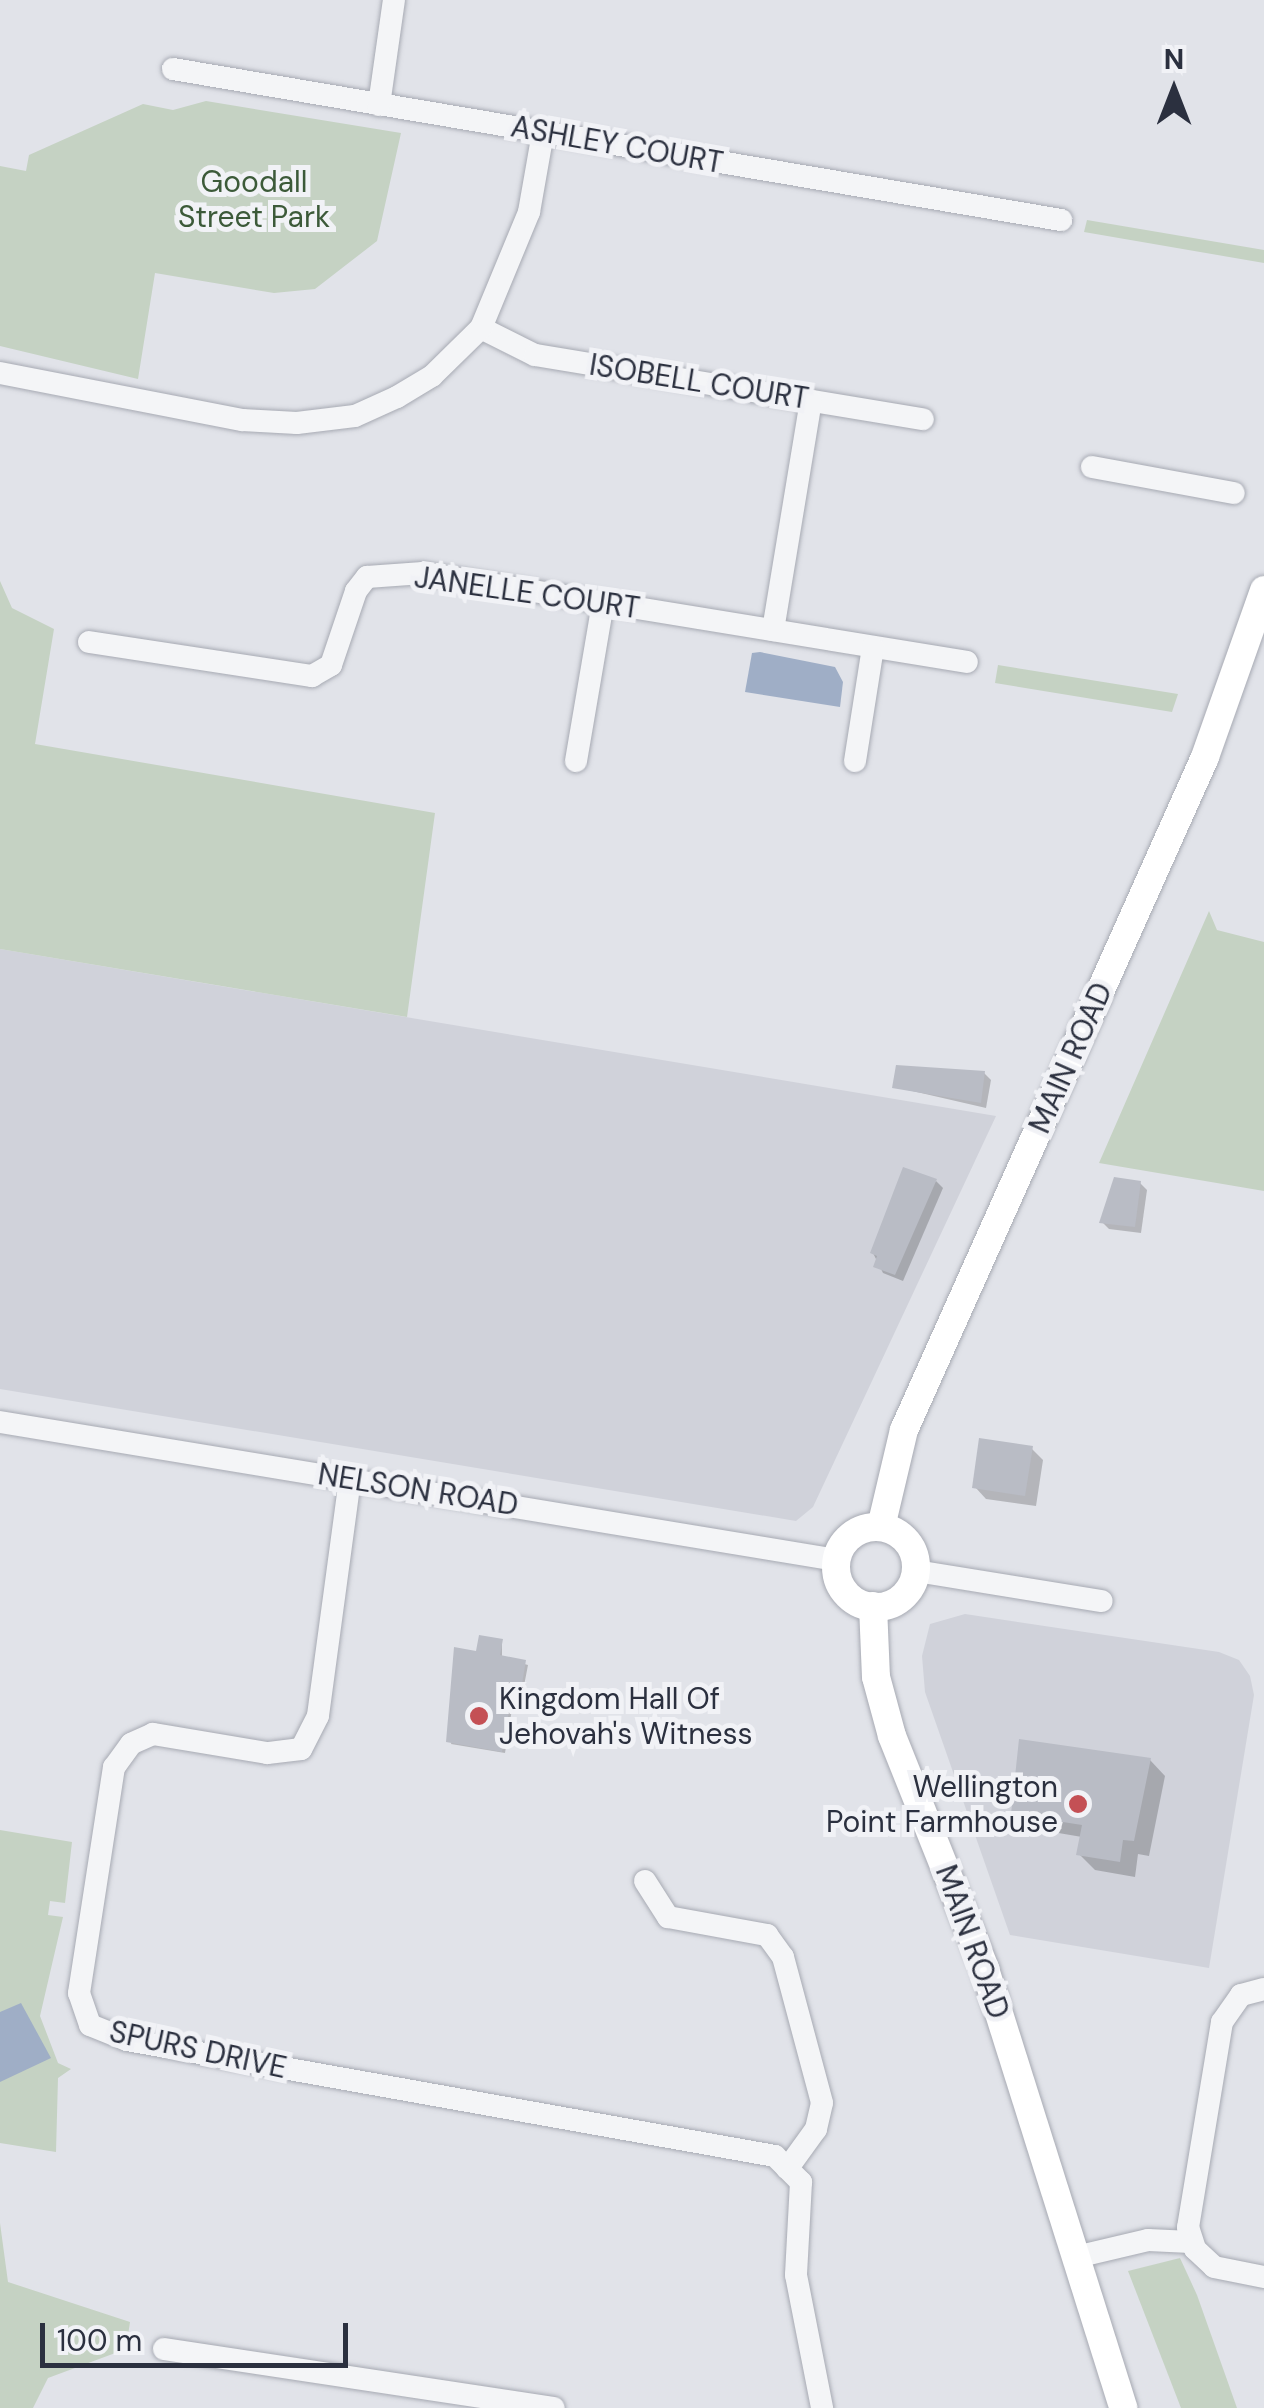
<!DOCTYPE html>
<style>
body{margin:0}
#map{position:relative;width:1264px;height:2408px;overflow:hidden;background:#e1e3e9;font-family:"DM Sans",sans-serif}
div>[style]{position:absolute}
.built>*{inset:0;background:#d0d2da}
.green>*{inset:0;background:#c5d2c3}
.water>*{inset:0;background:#9faec6}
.shadow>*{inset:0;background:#0003}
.building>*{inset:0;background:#b9bcc5}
.roads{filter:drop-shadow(0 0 2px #a7aab3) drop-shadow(0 0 2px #a7aab3)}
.minor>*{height:22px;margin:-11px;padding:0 11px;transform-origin:11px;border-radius:11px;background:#f4f5f7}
.major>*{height:28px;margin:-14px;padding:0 14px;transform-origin:14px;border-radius:14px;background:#fff}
.major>.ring{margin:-14px;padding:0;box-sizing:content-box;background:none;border:28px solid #fff;border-radius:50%}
.dots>*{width:28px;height:28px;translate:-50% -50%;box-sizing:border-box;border:5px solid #f1f2f6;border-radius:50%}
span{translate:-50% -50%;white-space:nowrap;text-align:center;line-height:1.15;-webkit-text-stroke:10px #f1f2f6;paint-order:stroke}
.street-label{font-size:30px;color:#2b303f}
.park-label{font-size:30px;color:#3c5a39}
.poi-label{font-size:30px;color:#2b303f}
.left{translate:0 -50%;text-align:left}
.right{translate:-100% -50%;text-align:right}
.north{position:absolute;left:1124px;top:40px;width:100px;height:100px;-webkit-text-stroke:8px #f1f2f6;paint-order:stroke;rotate:0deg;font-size:28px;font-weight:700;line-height:40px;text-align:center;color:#2b303f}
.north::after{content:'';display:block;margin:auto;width:35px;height:45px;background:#2b303f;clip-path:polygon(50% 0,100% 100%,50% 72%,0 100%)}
.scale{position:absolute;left:40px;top:2323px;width:308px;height:45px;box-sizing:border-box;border:5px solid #2b303f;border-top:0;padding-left:12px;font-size:30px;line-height:35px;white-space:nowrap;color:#2b303f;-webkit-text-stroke:8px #f1f2f6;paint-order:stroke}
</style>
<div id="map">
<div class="built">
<div style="clip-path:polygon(0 949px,996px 1116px,813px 1507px,796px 1521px,0 1389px)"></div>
<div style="clip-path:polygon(965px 1614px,1219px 1652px,1239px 1660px,1250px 1676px,1254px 1695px,1209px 1968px,1010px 1935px,925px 1692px,922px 1656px,930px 1624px)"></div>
</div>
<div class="green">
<div style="clip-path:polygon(206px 101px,401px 133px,377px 241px,315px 289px,274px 293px,155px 273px,138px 379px,0 346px,0 166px,26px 171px,29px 155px,143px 104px,173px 110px)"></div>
<div style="clip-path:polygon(1087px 220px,1264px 250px,1264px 263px,1084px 232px)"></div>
<div style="clip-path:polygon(0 581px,12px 608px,54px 629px,35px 744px,435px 813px,407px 1017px,0 949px)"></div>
<div style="clip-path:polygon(998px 665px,1178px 694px,1172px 712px,995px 683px)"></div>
<div style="clip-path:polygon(1209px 911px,1217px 930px,1264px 942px,1264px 1191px,1099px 1163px)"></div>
<div style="clip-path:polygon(0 1830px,72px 1842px,65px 1903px,50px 1901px,48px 1915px,63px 1917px,40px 2016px,58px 2063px,71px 2069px,58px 2078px,56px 2152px,0 2143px)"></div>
<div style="clip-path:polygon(0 2223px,8px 2282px,130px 2322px,126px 2349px,48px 2378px,33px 2408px,0 2408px)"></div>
<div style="clip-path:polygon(1180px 2258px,1197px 2295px,1237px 2408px,1181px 2408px,1128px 2271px)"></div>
</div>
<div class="water">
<div style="clip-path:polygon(760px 652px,835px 667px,843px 682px,840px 707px,745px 692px,752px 653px)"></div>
<div style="clip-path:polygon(21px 2003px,51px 2058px,0 2082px,0 2012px)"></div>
</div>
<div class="shadow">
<div style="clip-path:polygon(984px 1073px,991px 1080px,986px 1108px,895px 1087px)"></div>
<div style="clip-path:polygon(936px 1181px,943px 1188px,903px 1281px,883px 1273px,873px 1253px)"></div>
<div style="clip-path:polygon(1140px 1183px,1147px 1190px,1141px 1233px,1109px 1229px,1102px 1222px)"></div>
<div style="clip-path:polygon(1032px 1449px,1043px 1460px,1036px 1506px,986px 1499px,975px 1487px)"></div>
<div style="clip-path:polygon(502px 1641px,502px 1658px,528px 1665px,523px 1691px,515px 1690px,505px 1753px,451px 1744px,478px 1654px)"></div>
<div style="clip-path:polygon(1150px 1760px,1165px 1776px,1149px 1856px,1138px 1854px,1135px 1877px,1095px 1870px,1079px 1854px,1082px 1837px,1029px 1828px,1014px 1813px)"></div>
</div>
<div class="building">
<div style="clip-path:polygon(896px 1065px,985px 1071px,981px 1103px,892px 1088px)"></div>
<div style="clip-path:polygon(903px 1167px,937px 1179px,895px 1275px,873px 1267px,877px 1256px,870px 1253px)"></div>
<div style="clip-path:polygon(1114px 1177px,1141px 1181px,1135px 1227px,1099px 1223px)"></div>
<div style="clip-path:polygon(979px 1438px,1033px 1446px,1025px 1496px,972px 1488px)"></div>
<div style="clip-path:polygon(479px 1635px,503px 1639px,500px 1655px,526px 1660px,521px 1690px,513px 1688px,502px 1752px,446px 1742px,454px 1647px,476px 1651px)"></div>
<div style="clip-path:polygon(1019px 1739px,1151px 1758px,1134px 1841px,1123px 1840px,1120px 1862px,1076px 1855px,1082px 1825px,1011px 1814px)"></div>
</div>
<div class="roads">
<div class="minor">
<div style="left:173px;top:69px;width:901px;rotate:9.65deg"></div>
<div style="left:379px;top:105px;width:106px;rotate:-81.9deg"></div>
<div style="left:481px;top:328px;width:60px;rotate:26.6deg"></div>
<div style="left:535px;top:355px;width:393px;rotate:9.4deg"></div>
<div style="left:0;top:373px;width:247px;rotate:11deg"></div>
<div style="left:242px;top:420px;width:55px;rotate:3.1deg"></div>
<div style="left:297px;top:423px;width:58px;rotate:-6.9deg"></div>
<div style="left:355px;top:416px;width:46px;rotate:-24.3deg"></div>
<div style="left:397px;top:397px;width:41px;rotate:-31deg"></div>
<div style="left:432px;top:376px;width:69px;rotate:-44.4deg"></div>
<div style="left:481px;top:328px;width:126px;rotate:-67.5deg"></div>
<div style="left:529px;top:212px;width:80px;rotate:-80deg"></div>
<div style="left:1092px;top:467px;width:144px;rotate:10.4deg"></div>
<div style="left:773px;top:630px;width:232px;rotate:-80.6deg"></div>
<div style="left:89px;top:642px;width:226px;rotate:8.7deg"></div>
<div style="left:312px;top:676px;width:22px;rotate:-30deg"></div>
<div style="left:331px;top:665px;width:78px;rotate:-71.3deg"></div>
<div style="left:356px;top:591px;width:18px;rotate:-52deg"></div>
<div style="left:367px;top:577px;width:56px;rotate:-4.1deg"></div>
<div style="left:423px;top:573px;width:551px;rotate:9.29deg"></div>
<div style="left:576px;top:761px;width:160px;rotate:-80.3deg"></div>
<div style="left:855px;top:761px;width:115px;rotate:-81deg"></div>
<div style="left:0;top:1422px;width:847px;rotate:9.37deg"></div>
<div style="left:350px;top:1479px;width:239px;rotate:97.7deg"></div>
<div style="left:318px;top:1716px;width:37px;rotate:117deg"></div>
<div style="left:301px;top:1749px;width:34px;rotate:173deg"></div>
<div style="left:267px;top:1753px;width:116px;rotate:-170.5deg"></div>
<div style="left:153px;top:1734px;width:24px;rotate:156deg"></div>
<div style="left:131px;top:1744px;width:29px;rotate:126deg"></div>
<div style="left:114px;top:1767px;width:229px;rotate:98.8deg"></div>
<div style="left:79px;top:1993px;width:34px;rotate:71deg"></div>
<div style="left:90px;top:2025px;width:40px;rotate:22deg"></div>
<div style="left:127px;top:2040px;width:658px;rotate:10.15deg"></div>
<div style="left:775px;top:2156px;width:37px;rotate:45deg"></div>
<div style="left:801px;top:2182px;width:93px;rotate:93.1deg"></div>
<div style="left:796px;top:2275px;width:136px;rotate:78.9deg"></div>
<div style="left:916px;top:1571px;width:188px;rotate:9.2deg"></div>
<div style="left:645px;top:1881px;width:43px;rotate:57.4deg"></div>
<div style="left:668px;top:1917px;width:101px;rotate:10.3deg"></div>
<div style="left:767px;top:1935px;width:27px;rotate:54deg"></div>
<div style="left:783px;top:1957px;width:151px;rotate:75deg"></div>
<div style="left:822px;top:2103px;width:27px;rotate:103deg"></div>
<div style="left:816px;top:2129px;width:49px;rotate:125.9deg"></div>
<div style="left:1264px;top:1989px;width:24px;rotate:165deg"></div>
<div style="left:1241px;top:1995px;width:33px;rotate:125deg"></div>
<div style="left:1222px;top:2022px;width:208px;rotate:99.4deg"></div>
<div style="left:1188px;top:2227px;width:23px;rotate:72deg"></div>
<div style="left:1195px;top:2249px;width:26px;rotate:43deg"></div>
<div style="left:1214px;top:2267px;width:51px;rotate:11.3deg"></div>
<div style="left:1076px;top:2257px;width:74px;rotate:-13.3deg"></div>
<div style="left:1148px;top:2240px;width:43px;rotate:2.7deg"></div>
<div style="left:164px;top:2349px;width:394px;rotate:8.6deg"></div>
</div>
<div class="major">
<div style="left:881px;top:1527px;width:100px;rotate:-76.7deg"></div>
<div style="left:904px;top:1430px;width:737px;rotate:-65.9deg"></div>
<div style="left:1205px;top:757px;width:177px;rotate:-70.5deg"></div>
<div class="ring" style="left:836px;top:1527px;width:52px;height:52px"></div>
<div style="left:873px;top:1606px;width:71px;rotate:87.6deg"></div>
<div style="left:876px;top:1677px;width:61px;rotate:74.8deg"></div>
<div style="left:892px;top:1736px;width:251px;rotate:68.2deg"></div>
<div style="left:985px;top:1969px;width:460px;rotate:72.5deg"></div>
</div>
</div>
<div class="dots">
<div style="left:479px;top:1716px;background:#c45055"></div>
<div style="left:1078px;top:1804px;background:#c45055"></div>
</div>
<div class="street-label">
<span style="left:617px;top:145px;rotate:10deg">ASHLEY COURT</span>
<span style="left:699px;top:382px;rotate:9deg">ISOBELL COURT</span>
<span style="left:527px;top:593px;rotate:8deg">JANELLE COURT</span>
<span style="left:1071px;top:1058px;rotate:-66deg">MAIN ROAD</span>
<span style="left:418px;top:1490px;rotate:9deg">NELSON ROAD</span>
<span style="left:972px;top:1942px;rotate:70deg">MAIN ROAD</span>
<span style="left:198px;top:2050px;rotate:12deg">SPURS DRIVE</span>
</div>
<div class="park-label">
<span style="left:254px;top:199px">Goodall<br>Street Park</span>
</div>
<div class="poi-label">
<span class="left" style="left:499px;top:1716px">Kingdom Hall Of<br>Jehovah's Witness</span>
<span class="right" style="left:1058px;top:1804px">Wellington<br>Point Farmhouse</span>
</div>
<div class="north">N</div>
<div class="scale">100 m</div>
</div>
